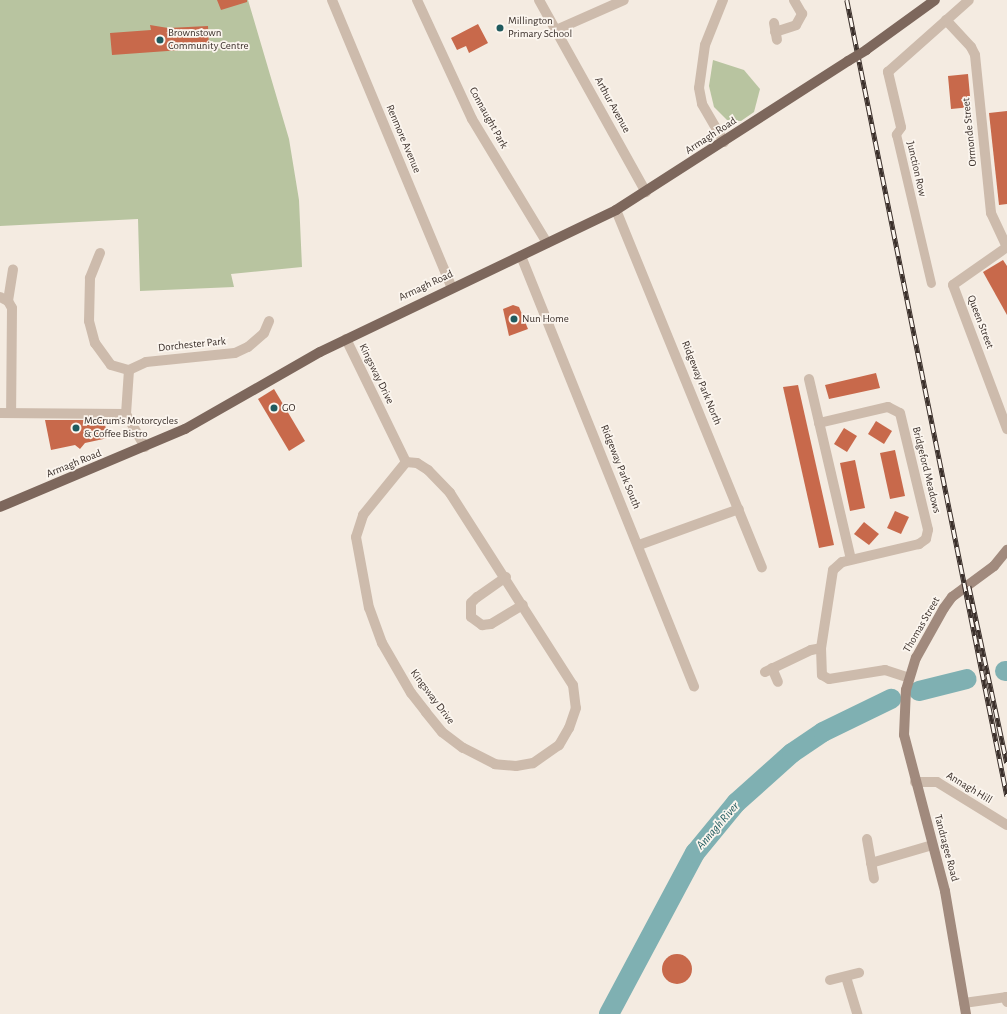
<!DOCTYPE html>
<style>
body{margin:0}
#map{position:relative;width:1007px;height:1014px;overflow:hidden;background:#f4ebe1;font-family:"Alegreya Sans",sans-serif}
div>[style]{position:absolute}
.green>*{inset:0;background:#b8c4a0}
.river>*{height:20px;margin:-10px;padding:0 10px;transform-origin:10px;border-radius:10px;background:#7fb0b2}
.building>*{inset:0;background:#c8694b}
.round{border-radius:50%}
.pedestrian>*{height:9px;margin:-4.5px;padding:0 4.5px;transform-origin:4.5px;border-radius:4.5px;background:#cdbbac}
.minor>*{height:10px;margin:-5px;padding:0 5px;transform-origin:5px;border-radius:5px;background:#cdbbac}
.secondary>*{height:10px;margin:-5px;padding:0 5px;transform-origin:5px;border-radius:5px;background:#a18a7d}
.primary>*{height:10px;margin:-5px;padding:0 5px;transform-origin:5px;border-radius:5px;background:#7d675c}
.rail>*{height:4.5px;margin-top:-2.25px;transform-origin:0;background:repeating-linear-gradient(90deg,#fbf5ee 0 9px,#3b302b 0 18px);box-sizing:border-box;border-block:1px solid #3b302b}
.primary-bridge>*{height:10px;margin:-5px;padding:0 5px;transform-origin:5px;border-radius:5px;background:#7d675c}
.dots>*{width:11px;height:11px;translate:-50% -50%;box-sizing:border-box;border:2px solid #fbf5ee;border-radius:50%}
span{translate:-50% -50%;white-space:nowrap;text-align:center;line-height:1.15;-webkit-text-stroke:3.5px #fbf5ee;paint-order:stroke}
.poi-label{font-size:11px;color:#3b302b}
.left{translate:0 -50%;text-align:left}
.street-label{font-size:11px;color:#3b302b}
.water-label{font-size:12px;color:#1f5a5e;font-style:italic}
</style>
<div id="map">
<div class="green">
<div style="clip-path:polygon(0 0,248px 0,289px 139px,299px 200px,302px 267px,231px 274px,234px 287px,140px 291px,138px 219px,0 226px)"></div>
<div style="clip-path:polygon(713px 60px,744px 70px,760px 89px,754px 112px,741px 121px,727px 120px,714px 107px,709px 86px)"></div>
</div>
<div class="river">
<div style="left:1005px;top:671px;width:2px"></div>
<div style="left:919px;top:691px;width:49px;rotate:-14deg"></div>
<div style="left:609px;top:1014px;width:183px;rotate:-61.9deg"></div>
<div style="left:695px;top:853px;width:65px;rotate:-50.6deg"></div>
<div style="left:736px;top:803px;width:75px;rotate:-41.8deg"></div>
<div style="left:792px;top:753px;width:37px;rotate:-34deg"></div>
<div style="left:823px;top:732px;width:76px;rotate:-25.9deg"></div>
</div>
<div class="building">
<div style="clip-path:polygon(217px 0,247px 0,247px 2px,221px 10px)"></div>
<div style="clip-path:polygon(478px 24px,488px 43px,469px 53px,466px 46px,457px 50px,451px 38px)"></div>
<div style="clip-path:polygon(150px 25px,168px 28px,208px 26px,209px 48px,112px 55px,110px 33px,151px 30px)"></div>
<div style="clip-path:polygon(968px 74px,971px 107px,951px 109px,948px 76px)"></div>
<div style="clip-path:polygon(1007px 111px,1007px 204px,999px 205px,989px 113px)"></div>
<div style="clip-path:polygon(1003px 260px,1007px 266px,1007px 315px,983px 272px)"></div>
<div style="clip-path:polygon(513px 305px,519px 307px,528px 329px,509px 336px,503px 309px)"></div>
<div style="clip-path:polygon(876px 373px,880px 388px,829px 399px,825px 385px)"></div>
<div style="clip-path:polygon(798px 385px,834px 545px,819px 548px,783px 387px)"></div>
<div style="clip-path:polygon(274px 389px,305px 441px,289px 451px,258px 399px)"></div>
<div style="clip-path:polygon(45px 420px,104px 420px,108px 438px,85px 443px,80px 449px,75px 445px,51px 450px)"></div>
<div style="clip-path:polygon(876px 421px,892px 431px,884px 444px,868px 434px)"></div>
<div style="clip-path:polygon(844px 428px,857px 436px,847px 452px,834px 444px)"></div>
<div style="clip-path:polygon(895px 450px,905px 496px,890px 499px,880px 453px)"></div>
<div style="clip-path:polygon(855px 460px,865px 508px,850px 511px,840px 463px)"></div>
<div style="clip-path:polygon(895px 511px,909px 517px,901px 534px,887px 528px)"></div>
<div style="clip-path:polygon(864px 522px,879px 534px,869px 545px,854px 534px)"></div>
<div class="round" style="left:662px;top:954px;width:30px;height:30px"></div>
</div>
<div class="pedestrian">
<div style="left:901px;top:127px;width:9px;rotate:126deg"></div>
<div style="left:896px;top:134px;width:153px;rotate:76.8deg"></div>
</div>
<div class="minor">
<div style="left:332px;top:0;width:312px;rotate:67.4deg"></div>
<div style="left:417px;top:0;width:131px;rotate:65.2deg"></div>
<div style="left:472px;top:119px;width:145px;rotate:58.8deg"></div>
<div style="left:539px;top:0;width:220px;rotate:60.9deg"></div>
<div style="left:723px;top:0;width:48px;rotate:111.8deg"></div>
<div style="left:705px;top:45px;width:43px;rotate:97.9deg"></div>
<div style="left:699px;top:88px;width:16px;rotate:79deg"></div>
<div style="left:702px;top:104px;width:44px;rotate:59.9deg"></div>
<div style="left:946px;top:20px;width:37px;rotate:47deg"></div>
<div style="left:971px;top:47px;width:9px;rotate:63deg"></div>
<div style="left:975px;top:55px;width:159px;rotate:84.2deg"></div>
<div style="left:991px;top:213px;width:38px;rotate:65deg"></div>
<div style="left:774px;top:23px;width:17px;rotate:80deg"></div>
<div style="left:556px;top:30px;width:74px;rotate:-23.8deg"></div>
<div style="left:775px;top:32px;width:22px;rotate:-18deg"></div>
<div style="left:796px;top:25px;width:13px;rotate:-61deg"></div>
<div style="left:802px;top:14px;width:16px;rotate:-120deg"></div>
<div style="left:901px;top:127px;width:57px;rotate:-103.3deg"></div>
<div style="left:888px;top:72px;width:108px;rotate:-41.6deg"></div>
<div style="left:616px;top:210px;width:386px;rotate:67.8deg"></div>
<div style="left:1007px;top:247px;width:66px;rotate:144.9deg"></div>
<div style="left:953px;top:285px;width:154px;rotate:69.4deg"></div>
<div style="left:100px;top:253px;width:27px;rotate:112deg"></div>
<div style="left:90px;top:278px;width:43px;rotate:91.3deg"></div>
<div style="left:89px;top:321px;width:23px;rotate:75deg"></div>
<div style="left:95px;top:343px;width:27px;rotate:54deg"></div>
<div style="left:111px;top:365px;width:19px;rotate:16deg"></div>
<div style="left:521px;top:256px;width:464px;rotate:68.1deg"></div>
<div style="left:0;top:297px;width:9px;rotate:27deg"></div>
<div style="left:8px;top:301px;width:8px;rotate:60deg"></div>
<div style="left:12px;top:308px;width:105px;rotate:90.5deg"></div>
<div style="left:8px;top:301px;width:32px;rotate:-81deg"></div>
<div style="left:346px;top:339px;width:137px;rotate:64deg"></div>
<div style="left:406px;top:462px;width:11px;rotate:5deg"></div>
<div style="left:417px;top:463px;width:13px;rotate:32deg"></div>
<div style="left:428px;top:470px;width:32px;rotate:46deg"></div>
<div style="left:450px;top:493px;width:228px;rotate:57.4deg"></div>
<div style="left:573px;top:685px;width:23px;rotate:83deg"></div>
<div style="left:576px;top:708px;width:21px;rotate:109deg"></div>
<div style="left:569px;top:728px;width:20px;rotate:120deg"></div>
<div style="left:559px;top:745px;width:32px;rotate:145deg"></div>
<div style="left:533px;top:763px;width:17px;rotate:170deg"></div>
<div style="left:516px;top:766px;width:21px;rotate:-175deg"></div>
<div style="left:495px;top:764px;width:36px;rotate:-153deg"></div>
<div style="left:463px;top:748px;width:26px;rotate:-143deg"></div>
<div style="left:442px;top:732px;width:26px;rotate:-129deg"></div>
<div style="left:426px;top:712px;width:24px;rotate:-128deg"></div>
<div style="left:411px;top:693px;width:58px;rotate:-120.1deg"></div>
<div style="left:382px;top:643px;width:37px;rotate:-110deg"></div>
<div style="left:369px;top:608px;width:72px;rotate:-100.4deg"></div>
<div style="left:356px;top:537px;width:23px;rotate:-72deg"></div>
<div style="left:363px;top:515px;width:68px;rotate:-50.9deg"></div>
<div style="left:809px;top:379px;width:185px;rotate:76.9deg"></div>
<div style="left:0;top:413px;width:126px;rotate:0.5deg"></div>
<div style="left:126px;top:414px;width:38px;rotate:60deg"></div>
<div style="left:126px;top:414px;width:44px;rotate:-86.1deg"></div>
<div style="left:129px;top:370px;width:19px;rotate:-25deg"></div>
<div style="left:146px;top:362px;width:89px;rotate:-5.8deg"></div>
<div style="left:235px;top:353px;width:14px;rotate:-25deg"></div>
<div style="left:248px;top:347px;width:21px;rotate:-41deg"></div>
<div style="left:264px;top:333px;width:13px;rotate:-67deg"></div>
<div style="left:819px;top:423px;width:71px;rotate:-13.1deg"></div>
<div style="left:888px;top:407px;width:13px;rotate:27deg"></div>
<div style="left:900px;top:413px;width:120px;rotate:76.5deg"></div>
<div style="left:928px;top:530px;width:9px;rotate:103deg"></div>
<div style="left:926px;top:539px;width:9px;rotate:144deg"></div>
<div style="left:919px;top:544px;width:79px;rotate:166.8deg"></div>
<div style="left:842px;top:562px;width:12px;rotate:138deg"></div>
<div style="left:833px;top:570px;width:79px;rotate:98.7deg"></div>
<div style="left:821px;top:648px;width:27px;rotate:88deg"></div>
<div style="left:822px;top:675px;width:8px;rotate:30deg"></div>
<div style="left:829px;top:679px;width:57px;rotate:-9.1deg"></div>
<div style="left:885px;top:670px;width:25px;rotate:18deg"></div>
<div style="left:639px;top:545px;width:106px;rotate:-19.8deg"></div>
<div style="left:506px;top:577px;width:35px;rotate:145deg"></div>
<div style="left:477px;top:597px;width:8px;rotate:135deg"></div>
<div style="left:471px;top:603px;width:14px;rotate:90deg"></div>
<div style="left:471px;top:617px;width:14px;rotate:36deg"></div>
<div style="left:482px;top:625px;width:9px;rotate:-6deg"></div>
<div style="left:491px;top:624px;width:37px;rotate:-31deg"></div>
<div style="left:772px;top:668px;width:15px;rotate:67deg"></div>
<div style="left:765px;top:672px;width:51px;rotate:-25.6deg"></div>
<div style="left:811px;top:650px;width:10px;rotate:-11deg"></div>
<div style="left:915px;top:782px;width:22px"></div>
<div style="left:937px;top:782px;width:82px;rotate:31.6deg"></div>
<div style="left:867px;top:839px;width:40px;rotate:80deg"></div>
<div style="left:871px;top:863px;width:64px;rotate:-16.4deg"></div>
<div style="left:846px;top:977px;width:39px;rotate:73deg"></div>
<div style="left:830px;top:980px;width:30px;rotate:-14deg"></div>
<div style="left:964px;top:1003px;width:42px;rotate:-8.1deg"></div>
<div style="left:1006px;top:997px;width:5px;rotate:79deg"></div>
</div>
<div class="secondary">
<div style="left:966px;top:1014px;width:125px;rotate:-99.7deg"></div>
<div style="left:945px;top:891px;width:161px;rotate:-104.7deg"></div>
<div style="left:904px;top:735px;width:45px;rotate:-87.5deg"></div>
<div style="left:906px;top:690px;width:34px;rotate:-73deg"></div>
<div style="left:916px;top:658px;width:57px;rotate:-60.8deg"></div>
<div style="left:944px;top:608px;width:14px;rotate:-54deg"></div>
<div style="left:952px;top:597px;width:52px;rotate:-36.4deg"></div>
<div style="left:994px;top:566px;width:21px;rotate:-51deg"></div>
</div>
<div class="primary">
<div style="left:866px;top:50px;width:85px;rotate:-35.9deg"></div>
<div style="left:0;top:507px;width:201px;rotate:-22.9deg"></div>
<div style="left:185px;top:429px;width:155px;rotate:-29.7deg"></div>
<div style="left:320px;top:352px;width:328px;rotate:-25.6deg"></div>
<div style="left:616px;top:210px;width:276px;rotate:-32.7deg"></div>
</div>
<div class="rail">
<div style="left:847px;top:0;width:812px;rotate:78.63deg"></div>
<div style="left:969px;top:586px;width:181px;rotate:77.9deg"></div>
</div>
<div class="primary-bridge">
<div style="left:848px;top:61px;width:21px;rotate:-31deg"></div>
</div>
<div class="dots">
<div style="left:500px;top:28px;background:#1f5a5e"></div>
<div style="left:160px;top:40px;background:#1f5a5e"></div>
<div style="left:514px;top:319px;background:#1f5a5e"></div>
<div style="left:274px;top:408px;background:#1f5a5e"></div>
<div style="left:76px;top:428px;background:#1f5a5e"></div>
</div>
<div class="poi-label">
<span class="left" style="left:508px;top:28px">Millington<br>Primary School</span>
<span class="left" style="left:168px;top:40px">Brownstown<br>Community Centre</span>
<span class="left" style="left:522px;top:319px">Nun Home</span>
<span class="left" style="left:282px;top:408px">GO</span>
<span class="left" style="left:84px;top:428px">McCrum's Motorcycles<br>&amp; Coffee Bistro</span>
</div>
<div class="street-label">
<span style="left:612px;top:105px;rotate:61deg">Arthur Avenue</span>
<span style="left:488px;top:118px;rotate:61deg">Connaught Park</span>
<span style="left:970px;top:132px;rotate:-96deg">Ormonde Street</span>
<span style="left:711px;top:136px;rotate:-33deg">Armagh Road</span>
<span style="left:403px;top:139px;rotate:67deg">Renmore Avenue</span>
<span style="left:916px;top:169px;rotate:77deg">Junction Row</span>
<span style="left:426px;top:286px;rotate:-25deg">Armagh Road</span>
<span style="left:980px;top:322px;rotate:69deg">Queen Street</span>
<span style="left:192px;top:345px;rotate:-6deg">Dorchester Park</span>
<span style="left:376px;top:374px;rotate:64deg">Kingsway Drive</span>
<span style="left:701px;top:383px;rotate:68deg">Ridgeway Park North</span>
<span style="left:74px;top:464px;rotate:-22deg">Armagh Road</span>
<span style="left:620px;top:467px;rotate:68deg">Ridgeway Park South</span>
<span style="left:926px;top:470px;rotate:76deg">Bridgeford Meadows</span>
<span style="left:922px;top:625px;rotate:-60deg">Thomas Street</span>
<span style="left:432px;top:697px;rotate:53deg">Kingsway Drive</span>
<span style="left:969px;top:788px;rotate:31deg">Annagh Hill</span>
<span style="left:946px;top:848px;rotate:75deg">Tandragee Road</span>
</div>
<div class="water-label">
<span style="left:718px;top:826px;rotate:-49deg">Annagh River</span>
</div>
</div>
